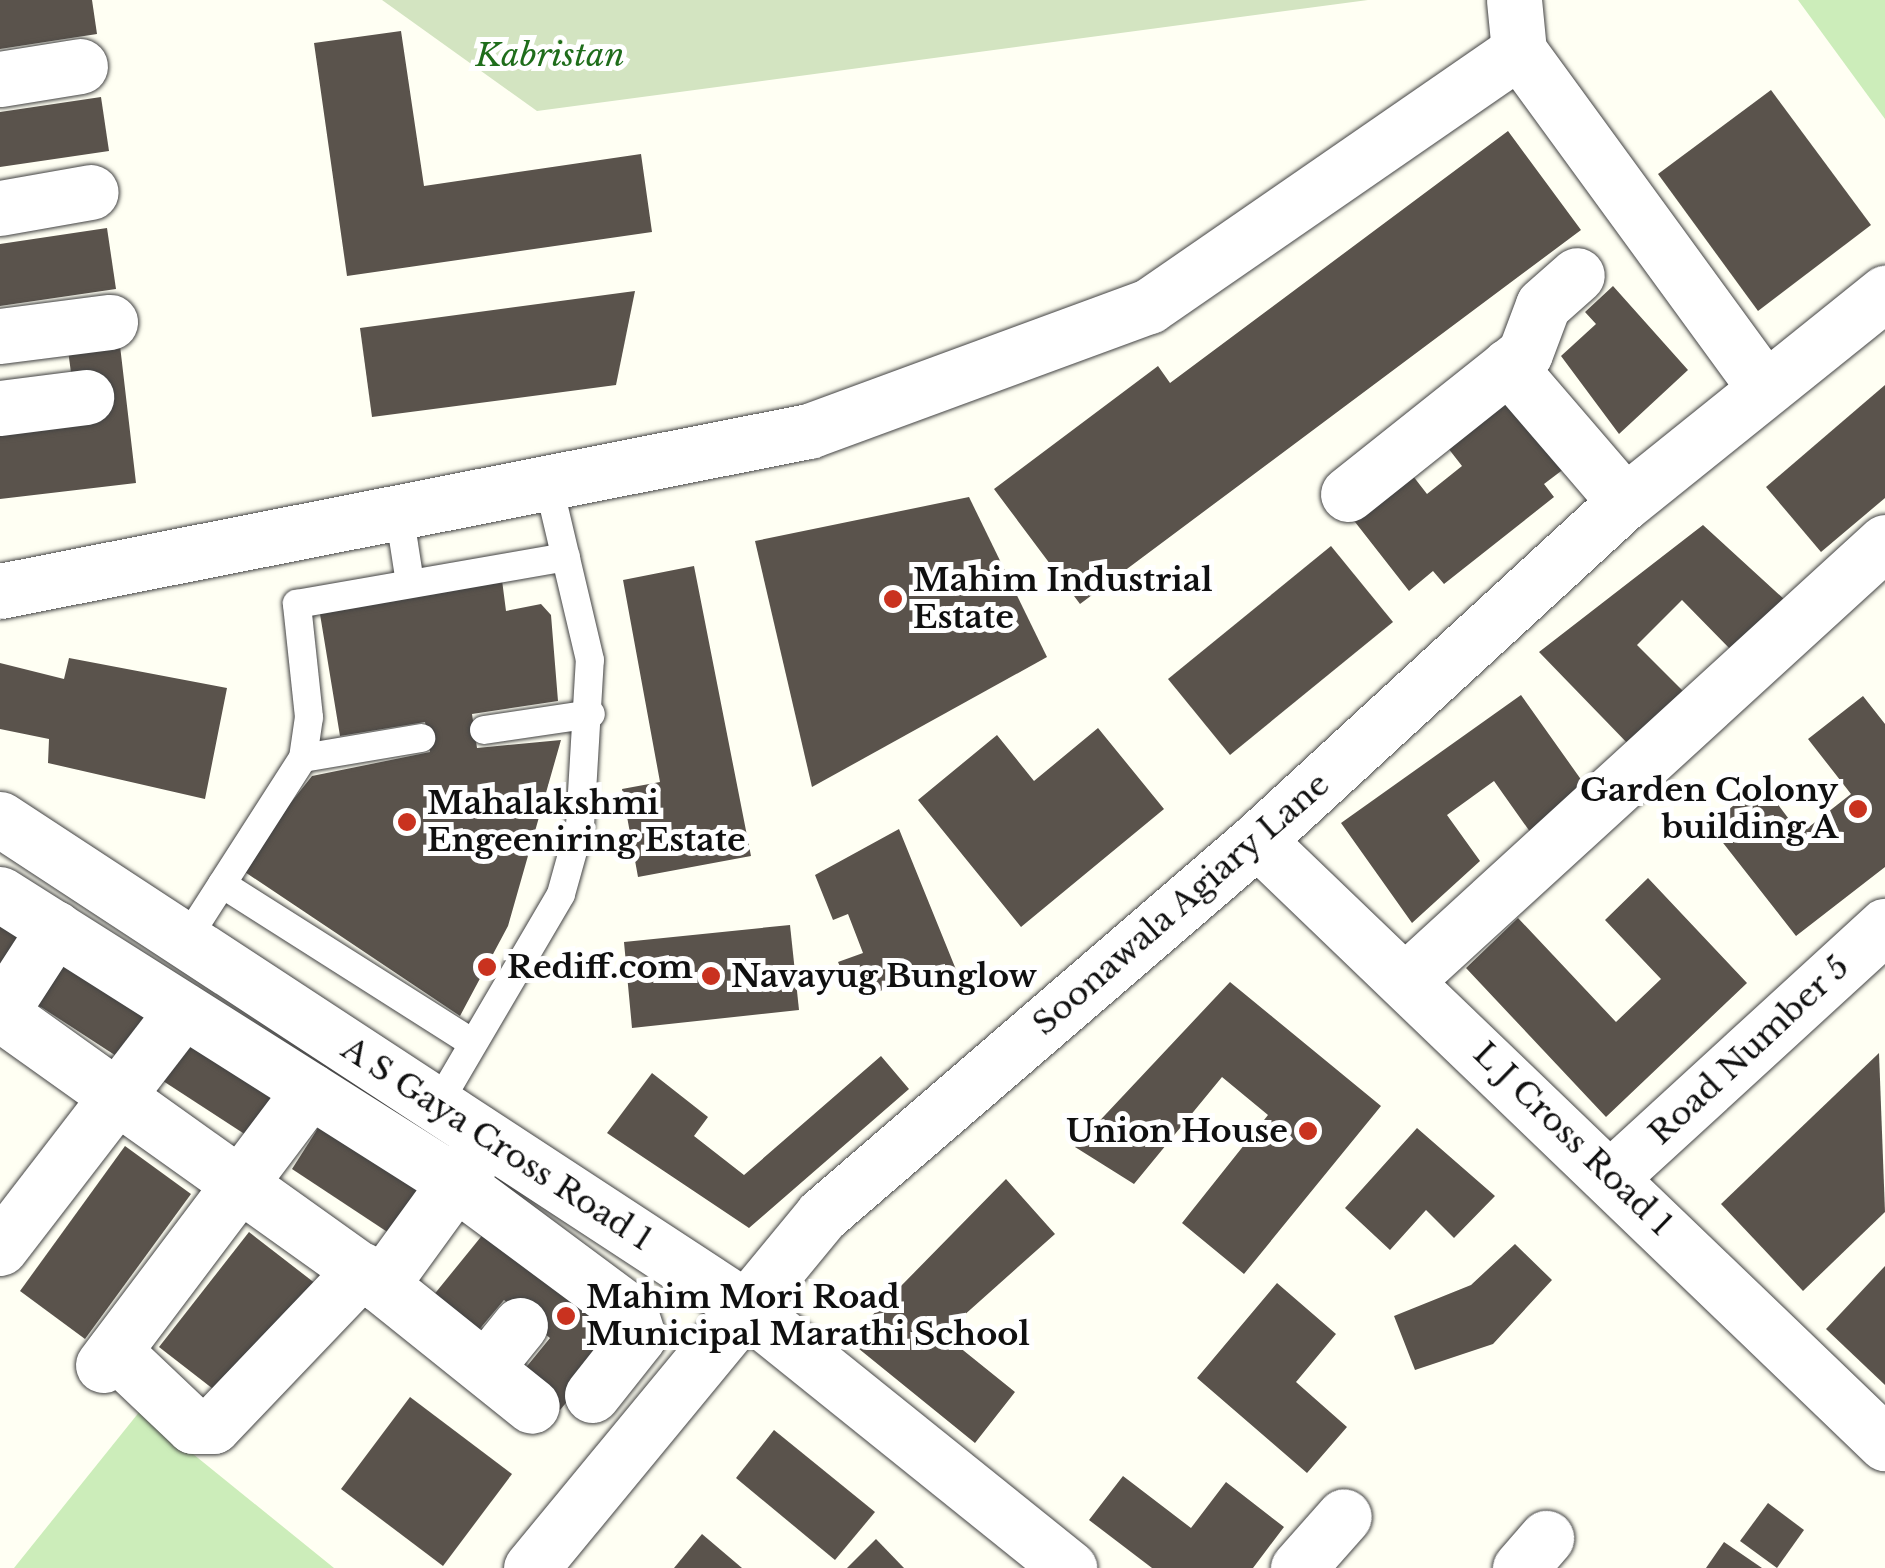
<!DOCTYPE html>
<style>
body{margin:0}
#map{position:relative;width:1885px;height:1568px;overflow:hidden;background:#fffff3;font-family:"Libre Baskerville",serif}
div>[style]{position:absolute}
.green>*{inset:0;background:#ccedba}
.cemetery>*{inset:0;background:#d3e4c1}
.building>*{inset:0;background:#5a534c}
.roads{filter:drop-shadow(0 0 2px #434343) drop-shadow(0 0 2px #434343)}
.lane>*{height:28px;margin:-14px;padding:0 14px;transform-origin:14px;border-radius:14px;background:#fff}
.street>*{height:55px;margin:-27.5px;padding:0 27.5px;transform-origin:27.5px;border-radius:27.5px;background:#fff}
.dots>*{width:28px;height:28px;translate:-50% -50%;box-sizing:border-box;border:5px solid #fff;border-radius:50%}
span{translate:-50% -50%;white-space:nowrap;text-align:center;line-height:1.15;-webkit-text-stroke:10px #fff;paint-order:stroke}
.park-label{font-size:32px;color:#1f6d1b;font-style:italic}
.poi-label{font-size:32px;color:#101010;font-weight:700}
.left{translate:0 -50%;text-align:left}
.right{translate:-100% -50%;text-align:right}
.street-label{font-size:32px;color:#101010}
</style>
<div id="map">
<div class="green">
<div style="clip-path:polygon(1798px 0,1885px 0,1885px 119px)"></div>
<div style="clip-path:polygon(140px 1411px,334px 1568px,14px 1568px)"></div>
</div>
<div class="cemetery">
<div style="clip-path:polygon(382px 0,1368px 0,537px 111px)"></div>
</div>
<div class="building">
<div style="clip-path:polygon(0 0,92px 0,97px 34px,0 49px)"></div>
<div style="clip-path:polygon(401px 31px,424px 186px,641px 154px,652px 232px,347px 276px,314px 43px)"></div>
<div style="clip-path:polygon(1771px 90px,1871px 225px,1758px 311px,1658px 174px)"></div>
<div style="clip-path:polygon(101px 97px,109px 151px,0 167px,0 112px)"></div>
<div style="clip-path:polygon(1508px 131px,1581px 230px,1080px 604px,994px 489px,1158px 366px,1170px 383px)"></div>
<div style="clip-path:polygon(107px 228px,116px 289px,0 306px,0 244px)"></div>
<div style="clip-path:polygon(1613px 286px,1688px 370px,1619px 434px,1561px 356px,1596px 324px,1585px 312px)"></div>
<div style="clip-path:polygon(635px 291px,616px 385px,372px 417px,360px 328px)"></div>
<div style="clip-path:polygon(119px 337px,136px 483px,0 499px,0 422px,72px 380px,67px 343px)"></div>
<div style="clip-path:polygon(1512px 384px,1573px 462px,1544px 484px,1554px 497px,1444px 584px,1433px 571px,1409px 591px,1348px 513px,1406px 467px,1427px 494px,1462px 466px,1441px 439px)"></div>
<div style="clip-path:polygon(1885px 385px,1885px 498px,1821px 552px,1766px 487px)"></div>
<div style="clip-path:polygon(969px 497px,1047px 657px,812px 787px,755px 541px)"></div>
<div style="clip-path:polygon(1703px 525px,1785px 600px,1732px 651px,1682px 600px,1637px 645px,1686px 694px,1632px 748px,1539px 652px)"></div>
<div style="clip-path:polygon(1331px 546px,1393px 622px,1230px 755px,1168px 679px)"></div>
<div style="clip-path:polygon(694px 566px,751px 856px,638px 877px,622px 789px,660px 782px,623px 580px)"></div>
<div style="clip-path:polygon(502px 580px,506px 611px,541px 604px,551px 615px,558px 701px,472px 714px,477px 748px,561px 740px,508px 926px,460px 1016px,239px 868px,312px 776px,430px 752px,425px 722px,340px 736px,319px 608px)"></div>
<div style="clip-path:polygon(69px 658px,227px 688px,205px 799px,48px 763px,49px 739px,0 729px,0 663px,64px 679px)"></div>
<div style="clip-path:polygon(1521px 695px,1592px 795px,1533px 836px,1494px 781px,1447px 815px,1480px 861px,1412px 923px,1341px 823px)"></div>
<div style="clip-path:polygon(1863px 696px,1885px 724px,1885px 867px,1796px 936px,1709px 825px,1762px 783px,1800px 834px,1851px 794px,1808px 739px)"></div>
<div style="clip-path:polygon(1098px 728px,1164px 809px,1021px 927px,918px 800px,997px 735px,1034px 781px)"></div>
<div style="clip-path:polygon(899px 829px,959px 977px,934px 988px,916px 987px,912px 977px,876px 993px,871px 981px,850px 990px,838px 962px,863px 953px,848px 914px,833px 920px,815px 875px)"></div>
<div style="clip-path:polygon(1648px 878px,1747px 983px,1606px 1117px,1466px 968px,1518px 918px,1616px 1022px,1661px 979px,1605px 920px)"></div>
<div style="clip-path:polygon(0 912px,26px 929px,0 968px)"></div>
<div style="clip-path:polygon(790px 925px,799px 1010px,632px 1028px,624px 942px)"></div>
<div style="clip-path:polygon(51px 947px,158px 1016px,127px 1063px,21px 994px)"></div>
<div style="clip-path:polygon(1230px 982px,1381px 1106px,1244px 1274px,1182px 1223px,1268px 1115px,1222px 1077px,1134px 1184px,1075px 1147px)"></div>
<div style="clip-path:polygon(191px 1031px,297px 1101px,266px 1148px,160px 1079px)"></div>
<div style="clip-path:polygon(1879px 1053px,1885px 1212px,1803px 1291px,1721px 1204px)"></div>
<div style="clip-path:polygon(881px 1056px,909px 1089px,749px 1228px,607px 1133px,652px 1073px,708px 1117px,694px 1136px,744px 1175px)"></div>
<div style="clip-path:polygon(322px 1122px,429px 1191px,398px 1239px,292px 1169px)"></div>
<div style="clip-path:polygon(1417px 1128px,1495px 1196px,1454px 1238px,1426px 1210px,1390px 1250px,1345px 1208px)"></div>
<div style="clip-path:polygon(125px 1146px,191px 1194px,85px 1339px,20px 1291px)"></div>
<div style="clip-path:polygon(1006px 1179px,1055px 1234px,943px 1334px,1015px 1392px,975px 1443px,848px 1340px)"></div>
<div style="clip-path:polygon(493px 1222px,626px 1331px,560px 1410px,519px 1376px,550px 1338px,504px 1300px,472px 1338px,428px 1302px)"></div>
<div style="clip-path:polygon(249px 1232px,316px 1284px,226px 1399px,159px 1347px)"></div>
<div style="clip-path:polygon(1515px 1244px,1552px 1280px,1493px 1344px,1415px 1370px,1394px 1316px,1471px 1285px)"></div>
<div style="clip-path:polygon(1885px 1266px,1885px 1385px,1826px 1329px)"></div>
<div style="clip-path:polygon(1277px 1283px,1336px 1334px,1296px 1382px,1347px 1427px,1307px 1473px,1197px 1378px)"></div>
<div style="clip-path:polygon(410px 1397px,512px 1474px,443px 1566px,341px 1489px)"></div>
<div style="clip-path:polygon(774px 1430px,875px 1512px,835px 1560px,736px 1478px)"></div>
<div style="clip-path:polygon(1123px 1476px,1191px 1528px,1226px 1482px,1284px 1527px,1253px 1568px,1152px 1568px,1089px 1520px)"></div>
<div style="clip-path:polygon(1768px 1503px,1804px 1530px,1777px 1568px,1740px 1541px)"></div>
<div style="clip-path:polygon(702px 1534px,742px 1568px,674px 1568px)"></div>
<div style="clip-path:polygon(876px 1539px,904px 1568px,847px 1568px)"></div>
<div style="clip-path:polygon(1724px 1542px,1762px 1568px,1706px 1568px)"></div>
</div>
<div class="roads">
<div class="lane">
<div style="left:399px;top:512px;width:72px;rotate:81.2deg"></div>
<div style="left:484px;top:730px;width:108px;rotate:-8.5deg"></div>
<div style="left:303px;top:758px;width:120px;rotate:-9.6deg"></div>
<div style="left:222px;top:884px;width:297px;rotate:32.4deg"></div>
<div style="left:186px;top:940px;width:216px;rotate:-57.3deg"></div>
<div style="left:303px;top:758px;width:41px;rotate:-81.7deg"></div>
<div style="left:309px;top:717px;width:114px;rotate:-96.1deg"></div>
<div style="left:297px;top:604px;width:273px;rotate:-9.9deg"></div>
<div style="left:438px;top:1104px;width:243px;rotate:-59.6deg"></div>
<div style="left:561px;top:894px;width:71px;rotate:-74.4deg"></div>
<div style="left:580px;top:826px;width:166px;rotate:-86.6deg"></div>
<div style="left:590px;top:660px;width:183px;rotate:-103.3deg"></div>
</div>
<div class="street">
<div style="left:1514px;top:0;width:51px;rotate:84.4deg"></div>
<div style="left:1519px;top:51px;width:416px;rotate:53.9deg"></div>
<div style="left:0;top:79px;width:81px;rotate:-9.2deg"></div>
<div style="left:0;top:208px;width:92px;rotate:-10deg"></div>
<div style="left:0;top:336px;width:111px;rotate:-7.3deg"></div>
<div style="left:1508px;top:366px;width:179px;rotate:49.3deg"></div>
<div style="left:0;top:408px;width:87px;rotate:-7.3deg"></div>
<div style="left:1348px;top:494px;width:226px;rotate:-38.5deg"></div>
<div style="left:1525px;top:353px;width:51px;rotate:-69.4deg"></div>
<div style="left:1543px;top:305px;width:45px;rotate:-41.4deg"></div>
<div style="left:0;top:591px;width:825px;rotate:-11.19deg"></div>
<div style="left:809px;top:431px;width:362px;rotate:-20.2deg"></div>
<div style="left:1149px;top:306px;width:449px;rotate:-34.6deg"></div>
<div style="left:0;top:819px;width:887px;rotate:33.22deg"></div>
<div style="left:742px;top:1305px;width:420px;rotate:38.8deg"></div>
<div style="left:1257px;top:840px;width:871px;rotate:43.84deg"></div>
<div style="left:0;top:894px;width:538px;rotate:32.33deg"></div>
<div style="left:455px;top:1182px;width:218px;rotate:36.6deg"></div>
<div style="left:630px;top:1312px;width:26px;rotate:72deg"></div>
<div style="left:638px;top:1337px;width:74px;rotate:128.4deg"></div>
<div style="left:55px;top:928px;width:101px;rotate:122.9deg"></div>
<div style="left:0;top:1013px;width:468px;rotate:35.5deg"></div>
<div style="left:381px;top:1285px;width:163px;rotate:-54deg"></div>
<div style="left:1406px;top:980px;width:649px;rotate:-42.44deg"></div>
<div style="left:1613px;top:1175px;width:369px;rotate:-42.5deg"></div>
<div style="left:0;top:1248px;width:300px;rotate:-52.4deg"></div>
<div style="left:381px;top:1285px;width:193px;rotate:38.7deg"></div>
<div style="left:114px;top:1351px;width:109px;rotate:43.5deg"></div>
<div style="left:193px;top:1426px;width:20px"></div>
<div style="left:213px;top:1426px;width:216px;rotate:-46.3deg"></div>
<div style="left:103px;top:1365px;width:344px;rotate:-53deg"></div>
<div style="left:486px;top:1367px;width:54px;rotate:-51deg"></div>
<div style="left:531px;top:1568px;width:457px;rotate:-50.5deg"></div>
<div style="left:822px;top:1215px;width:574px;rotate:-40.76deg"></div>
<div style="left:1257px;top:840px;width:500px;rotate:-42.6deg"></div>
<div style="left:1625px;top:502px;width:334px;rotate:-38.8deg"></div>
<div style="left:1298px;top:1568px;width:69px;rotate:-48.5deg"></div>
<div style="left:1520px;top:1568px;width:40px;rotate:-49deg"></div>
</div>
</div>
<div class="dots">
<div style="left:893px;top:599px;background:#c9321f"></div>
<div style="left:1858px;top:809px;background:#c9321f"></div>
<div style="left:407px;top:822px;background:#c9321f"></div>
<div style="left:487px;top:967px;background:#c9321f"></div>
<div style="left:711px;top:976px;background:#c9321f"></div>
<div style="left:1308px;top:1131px;background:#c9321f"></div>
<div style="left:566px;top:1316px;background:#c9321f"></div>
</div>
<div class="park-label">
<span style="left:550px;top:55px">Kabristan</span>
</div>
<div class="poi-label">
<span class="left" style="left:913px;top:599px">Mahim Industrial<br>Estate</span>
<span class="right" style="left:1838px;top:809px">Garden Colony<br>building A</span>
<span class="left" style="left:427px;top:822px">Mahalakshmi<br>Engeeniring Estate</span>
<span class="left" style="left:507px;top:967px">Rediff.com</span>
<span class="left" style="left:731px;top:976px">Navayug Bunglow</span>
<span class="right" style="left:1288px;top:1131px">Union House</span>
<span class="left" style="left:586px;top:1316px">Mahim Mori Road<br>Municipal Marathi School</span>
</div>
<div class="street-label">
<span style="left:1181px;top:904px;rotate:-41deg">Soonawala Agiary Lane</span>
<span style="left:1749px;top:1050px;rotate:-43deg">Road Number 5</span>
<span style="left:1573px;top:1139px;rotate:44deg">L J Cross Road 1</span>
<span style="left:497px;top:1144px;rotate:33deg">A S Gaya Cross Road 1</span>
</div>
</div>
